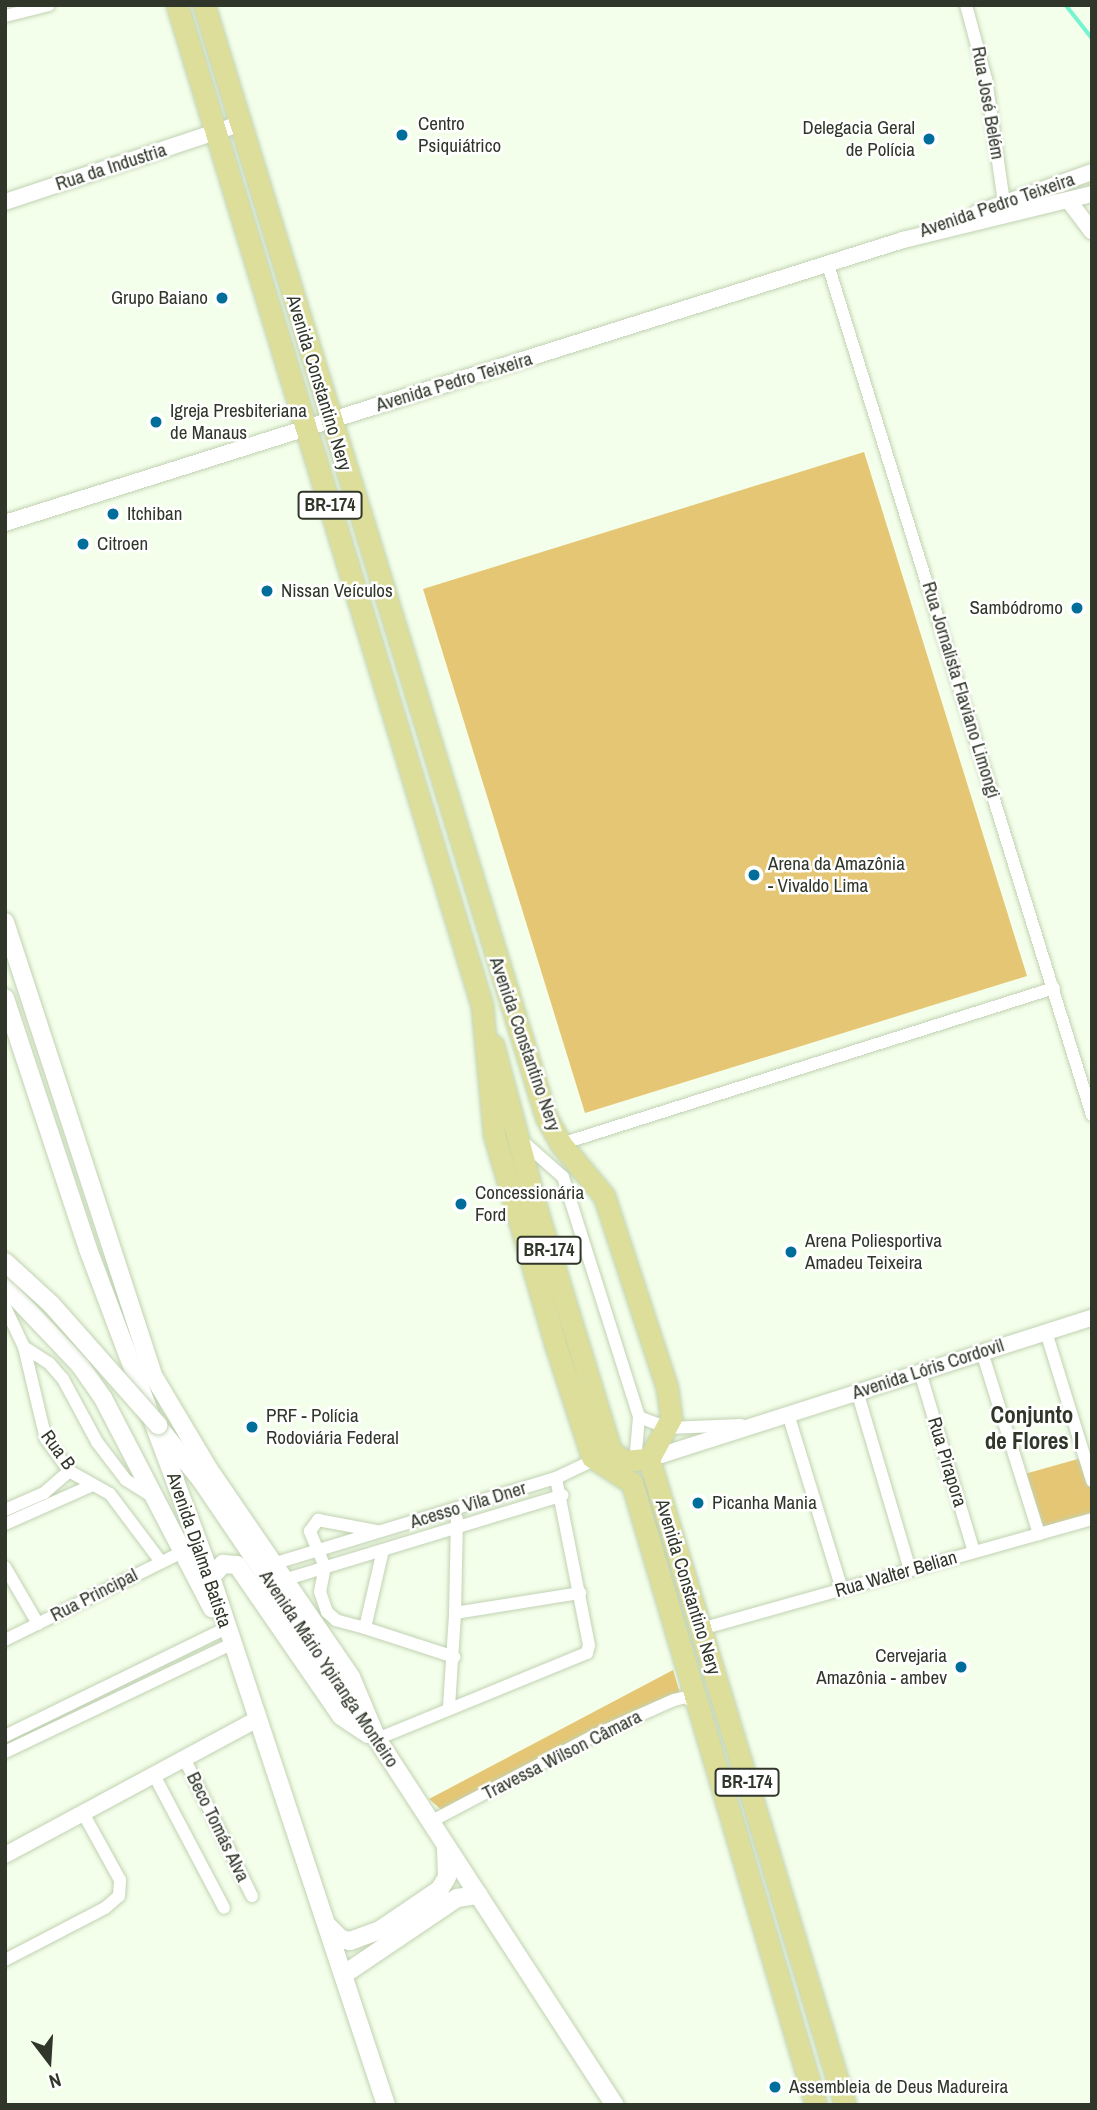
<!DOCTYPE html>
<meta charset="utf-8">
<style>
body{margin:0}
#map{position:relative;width:1097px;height:2110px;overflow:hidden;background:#f4ffeb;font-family:"Archivo Narrow",sans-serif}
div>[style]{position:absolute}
.green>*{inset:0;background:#e5c674}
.stream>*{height:3.5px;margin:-1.75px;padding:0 1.75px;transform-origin:1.75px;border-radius:1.75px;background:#74f4d0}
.roads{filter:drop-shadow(0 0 2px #c1d2b2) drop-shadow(0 0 2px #c1d2b2)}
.minor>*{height:12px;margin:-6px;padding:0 6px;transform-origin:6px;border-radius:6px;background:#fff}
.tertiary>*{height:16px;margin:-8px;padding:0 8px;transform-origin:8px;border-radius:8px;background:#fff}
.secondary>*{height:18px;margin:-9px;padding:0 9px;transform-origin:9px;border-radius:9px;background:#fff}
.trunk>*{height:21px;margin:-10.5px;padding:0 10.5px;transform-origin:10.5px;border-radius:10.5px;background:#dcde9a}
.bridges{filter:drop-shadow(0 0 2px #c1d2b2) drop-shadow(0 0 2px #c1d2b2)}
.secondary-bridge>*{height:18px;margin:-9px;padding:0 9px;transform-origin:9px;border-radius:9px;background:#fff}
.dots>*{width:19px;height:19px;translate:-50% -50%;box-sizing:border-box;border:4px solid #fff;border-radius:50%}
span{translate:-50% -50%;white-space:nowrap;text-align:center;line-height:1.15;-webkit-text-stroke:5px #fff;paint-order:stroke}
.shield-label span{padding:2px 5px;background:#fff;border:2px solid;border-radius:5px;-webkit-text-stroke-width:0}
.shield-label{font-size:18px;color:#30372a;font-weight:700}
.street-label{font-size:19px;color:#30372a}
.poi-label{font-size:19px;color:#30372a}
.left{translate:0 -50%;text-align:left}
.right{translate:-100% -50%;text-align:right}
.quarter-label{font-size:23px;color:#30372a;font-weight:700}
.frame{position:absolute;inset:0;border:7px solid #30372a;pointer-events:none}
.north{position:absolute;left:14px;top:2026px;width:70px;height:70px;-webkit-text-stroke:5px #fff;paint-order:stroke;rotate:163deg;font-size:19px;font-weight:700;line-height:28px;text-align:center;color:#30372a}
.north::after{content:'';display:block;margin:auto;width:24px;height:32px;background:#30372a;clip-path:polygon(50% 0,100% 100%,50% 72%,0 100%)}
</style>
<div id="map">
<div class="green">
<div style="clip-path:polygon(864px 452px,1027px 976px,585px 1113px,423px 589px)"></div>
<div style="clip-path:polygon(1085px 1457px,1092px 1479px,1092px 1524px,1043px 1538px,1021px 1475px)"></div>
<div style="clip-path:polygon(673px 1670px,680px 1693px,445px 1813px,429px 1799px)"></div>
</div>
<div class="stream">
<div style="left:1066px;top:5px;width:42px;rotate:51.8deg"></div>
</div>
<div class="roads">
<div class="minor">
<div style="left:966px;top:5px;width:77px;rotate:74.9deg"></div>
<div style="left:986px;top:79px;width:125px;rotate:81.7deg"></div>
<div style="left:5px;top:16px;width:45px;rotate:-14deg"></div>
<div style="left:828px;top:265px;width:890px;rotate:72.75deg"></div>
<div style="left:520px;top:1139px;width:57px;rotate:41.5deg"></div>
<div style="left:563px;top:1177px;width:252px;rotate:72.4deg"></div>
<div style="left:639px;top:1417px;width:46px;rotate:95deg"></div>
<div style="left:561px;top:1144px;width:517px;rotate:-17.56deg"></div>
<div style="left:5px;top:1307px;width:44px;rotate:64.6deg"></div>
<div style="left:24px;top:1347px;width:95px;rotate:76.6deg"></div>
<div style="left:46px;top:1439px;width:39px;rotate:54deg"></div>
<div style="left:69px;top:1471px;width:47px;rotate:29.3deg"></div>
<div style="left:110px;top:1494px;width:85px;rotate:53.1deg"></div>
<div style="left:1046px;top:1332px;width:156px;rotate:72.8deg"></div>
<div style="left:24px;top:1347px;width:30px;rotate:33deg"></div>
<div style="left:49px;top:1363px;width:21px;rotate:49deg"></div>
<div style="left:63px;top:1379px;width:72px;rotate:61.6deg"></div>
<div style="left:97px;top:1442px;width:48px;rotate:52.7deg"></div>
<div style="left:126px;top:1480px;width:36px;rotate:32deg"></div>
<div style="left:982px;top:1352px;width:191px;rotate:72.6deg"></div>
<div style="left:920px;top:1372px;width:188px;rotate:73.3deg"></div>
<div style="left:857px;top:1391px;width:187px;rotate:73.5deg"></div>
<div style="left:788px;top:1414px;width:184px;rotate:72.9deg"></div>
<div style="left:639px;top:1417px;width:31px;rotate:21deg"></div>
<div style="left:668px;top:1428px;width:73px;rotate:-2.4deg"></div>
<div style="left:5px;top:1510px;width:43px;rotate:-23.6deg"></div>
<div style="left:44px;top:1493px;width:33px;rotate:-41deg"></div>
<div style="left:5px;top:1524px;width:96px;rotate:-23.9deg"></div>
<div style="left:383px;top:1550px;width:80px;rotate:103deg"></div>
<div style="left:365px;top:1628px;width:94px;rotate:18deg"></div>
<div style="left:276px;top:1563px;width:293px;rotate:-16.9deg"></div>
<div style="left:556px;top:1478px;width:44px;rotate:-25.4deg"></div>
<div style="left:5px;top:1567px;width:66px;rotate:59.9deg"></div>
<div style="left:287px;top:1579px;width:288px;rotate:-16.9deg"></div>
<div style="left:455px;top:1613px;width:94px;rotate:-88.8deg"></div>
<div style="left:365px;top:1628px;width:30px;rotate:-165deg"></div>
<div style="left:336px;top:1620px;width:12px;rotate:-138deg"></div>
<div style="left:327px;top:1612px;width:21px;rotate:-109deg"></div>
<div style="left:320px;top:1592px;width:25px;rotate:-79deg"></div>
<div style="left:325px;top:1567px;width:39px;rotate:-113deg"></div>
<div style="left:310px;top:1531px;width:14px;rotate:-54deg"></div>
<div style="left:318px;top:1520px;width:59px;rotate:10.7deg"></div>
<div style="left:701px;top:1629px;width:406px;rotate:-15.7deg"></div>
<div style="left:5px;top:1640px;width:200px;rotate:-26.4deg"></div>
<div style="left:449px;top:1707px;width:94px;rotate:-86.3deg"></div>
<div style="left:455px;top:1613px;width:127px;rotate:-9.1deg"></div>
<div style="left:5px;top:1736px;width:246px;rotate:-26deg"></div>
<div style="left:377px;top:1739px;width:227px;rotate:-22.3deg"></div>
<div style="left:587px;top:1653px;width:8px;rotate:-76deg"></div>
<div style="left:589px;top:1645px;width:170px;rotate:-101.2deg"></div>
<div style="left:5px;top:1752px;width:250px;rotate:-25.5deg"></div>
<div style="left:184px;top:1758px;width:154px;rotate:63.8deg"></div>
<div style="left:154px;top:1775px;width:150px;rotate:62.2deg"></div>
<div style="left:430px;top:1822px;width:184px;rotate:-27.8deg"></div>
<div style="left:593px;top:1736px;width:89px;rotate:-24deg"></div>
<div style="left:674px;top:1700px;width:12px;rotate:-14deg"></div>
<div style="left:686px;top:1697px;width:11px;rotate:38deg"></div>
<div style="left:5px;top:1960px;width:113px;rotate:-27.5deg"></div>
<div style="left:105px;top:1908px;width:18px;rotate:-41deg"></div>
<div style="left:119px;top:1896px;width:16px;rotate:-86deg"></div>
<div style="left:120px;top:1880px;width:77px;rotate:-118.9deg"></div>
</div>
<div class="tertiary">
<div style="left:1069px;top:201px;width:38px;rotate:53deg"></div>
<div style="left:5px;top:202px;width:247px;rotate:-18.4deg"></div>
<div style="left:977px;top:213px;width:122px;rotate:-19.6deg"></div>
<div style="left:5px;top:523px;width:942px;rotate:-17.49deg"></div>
<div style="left:903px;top:240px;width:195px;rotate:-13.7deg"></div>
<div style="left:649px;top:1459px;width:465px;rotate:-17.7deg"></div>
<div style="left:5px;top:1855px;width:285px;rotate:-28.3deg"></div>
</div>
<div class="secondary">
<div style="left:5px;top:922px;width:479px;rotate:71.9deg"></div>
<div style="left:154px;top:1377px;width:106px;rotate:59.3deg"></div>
<div style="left:208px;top:1468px;width:253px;rotate:55.6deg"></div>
<div style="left:351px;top:1677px;width:67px;rotate:67.2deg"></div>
<div style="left:5px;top:998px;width:264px;rotate:71.7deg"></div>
<div style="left:88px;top:1249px;width:350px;rotate:69.4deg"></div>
<div style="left:211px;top:1577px;width:556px;rotate:71.66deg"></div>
<div style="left:5px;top:1286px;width:109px;rotate:46.5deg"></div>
<div style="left:80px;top:1365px;width:40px;rotate:55.1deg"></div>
<div style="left:103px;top:1398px;width:237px;rotate:62.6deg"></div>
<div style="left:160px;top:1429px;width:65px;rotate:51.2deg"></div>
<div style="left:201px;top:1480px;width:313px;rotate:55.8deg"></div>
<div style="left:377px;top:1739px;width:437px;rotate:57deg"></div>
<div style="left:211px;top:1577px;width:18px;rotate:-47deg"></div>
<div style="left:223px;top:1564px;width:14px;rotate:4deg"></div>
<div style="left:237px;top:1565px;width:183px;rotate:55.4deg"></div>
<div style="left:341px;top:1716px;width:32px;rotate:34deg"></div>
<div style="left:327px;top:1925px;width:20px;rotate:45deg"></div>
<div style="left:341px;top:1939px;width:9px;rotate:13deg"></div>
<div style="left:350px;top:1941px;width:32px;rotate:-20deg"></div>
<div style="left:380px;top:1930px;width:73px;rotate:-34.3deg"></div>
<div style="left:440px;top:1889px;width:14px;rotate:-60deg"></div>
<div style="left:447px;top:1877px;width:30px;rotate:-92deg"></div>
<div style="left:343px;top:1975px;width:138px;rotate:-34deg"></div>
<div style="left:457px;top:1898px;width:22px;rotate:-8deg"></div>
</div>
<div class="trunk">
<div style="left:177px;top:5px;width:1046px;rotate:73.05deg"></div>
<div style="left:482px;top:1006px;width:129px;rotate:84.6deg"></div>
<div style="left:494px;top:1134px;width:218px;rotate:73.7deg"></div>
<div style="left:555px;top:1343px;width:120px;rotate:72deg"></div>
<div style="left:592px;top:1457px;width:48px;rotate:33deg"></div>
<div style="left:632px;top:1483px;width:649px;rotate:73.52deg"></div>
<div style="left:204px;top:5px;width:1163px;rotate:72.9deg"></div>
<div style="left:546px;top:1117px;width:31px;rotate:61deg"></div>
<div style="left:561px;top:1144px;width:67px;rotate:50.4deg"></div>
<div style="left:604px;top:1196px;width:202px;rotate:71.8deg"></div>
<div style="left:667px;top:1388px;width:30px;rotate:82deg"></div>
<div style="left:671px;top:1418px;width:47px;rotate:118.2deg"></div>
<div style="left:493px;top:1045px;width:175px;rotate:75.1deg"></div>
<div style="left:538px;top:1214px;width:248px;rotate:72.9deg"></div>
<div style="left:611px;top:1451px;width:16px;rotate:38deg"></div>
<div style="left:624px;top:1461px;width:25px;rotate:-5deg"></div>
<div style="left:649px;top:1459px;width:675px;rotate:73.12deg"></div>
</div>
</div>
<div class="bridges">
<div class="secondary-bridge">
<div style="left:5px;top:1262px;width:62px;rotate:42.4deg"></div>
<div style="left:51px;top:1304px;width:162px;rotate:48.5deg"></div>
</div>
</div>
<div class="dots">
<div style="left:402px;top:135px;background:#006e9a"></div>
<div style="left:929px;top:139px;background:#006e9a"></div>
<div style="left:222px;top:298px;background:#006e9a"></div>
<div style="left:156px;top:422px;background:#006e9a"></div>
<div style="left:113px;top:514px;background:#006e9a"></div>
<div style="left:83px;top:544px;background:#006e9a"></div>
<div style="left:267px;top:591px;background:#006e9a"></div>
<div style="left:1077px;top:608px;background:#006e9a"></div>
<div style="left:754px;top:875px;background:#006e9a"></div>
<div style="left:461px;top:1204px;background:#006e9a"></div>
<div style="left:791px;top:1252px;background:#006e9a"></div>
<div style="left:252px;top:1427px;background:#006e9a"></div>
<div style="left:698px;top:1503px;background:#006e9a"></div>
<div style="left:961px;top:1667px;background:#006e9a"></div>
<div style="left:775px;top:2087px;background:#006e9a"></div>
</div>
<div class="shield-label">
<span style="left:330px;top:505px">BR-174</span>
<span style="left:549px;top:1250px">BR-174</span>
<span style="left:747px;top:1782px">BR-174</span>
</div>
<div class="street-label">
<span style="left:988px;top:103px;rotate:80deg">Rua José Belém</span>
<span style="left:111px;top:167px;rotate:-18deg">Rua da Industria</span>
<span style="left:997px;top:205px;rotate:-19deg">Avenida Pedro Teixeira</span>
<span style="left:454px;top:382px;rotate:-17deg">Avenida Pedro Teixeira</span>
<span style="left:319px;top:383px;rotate:73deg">Avenida Constantino Nery</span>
<span style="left:961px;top:690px;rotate:73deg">Rua Jornalista Flaviano Limongi</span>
<span style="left:525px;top:1044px;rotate:71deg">Avenida Constantino Nery</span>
<span style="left:928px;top:1369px;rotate:-18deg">Avenida Lóris Cordovil</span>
<span style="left:58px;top:1450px;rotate:54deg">Rua B</span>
<span style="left:947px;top:1462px;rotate:73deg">Rua Pirapora</span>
<span style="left:468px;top:1505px;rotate:-17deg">Acesso Vila Dner</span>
<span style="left:199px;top:1550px;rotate:71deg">Avenida Djalma Batista</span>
<span style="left:896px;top:1574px;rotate:-16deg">Rua Walter Belian</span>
<span style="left:688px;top:1587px;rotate:73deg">Avenida Constantino Nery</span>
<span style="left:94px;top:1595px;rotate:-27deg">Rua Principal</span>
<span style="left:329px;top:1669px;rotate:56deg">Avenida Mário Ypiranga Monteiro</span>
<span style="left:562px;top:1755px;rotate:-27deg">Travessa Wilson Câmara</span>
<span style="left:218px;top:1827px;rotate:64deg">Beco Tomás Alva</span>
</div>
<div class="poi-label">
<span class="left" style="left:418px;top:135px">Centro<br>Psiquiátrico</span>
<span class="right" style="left:915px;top:139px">Delegacia Geral<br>de Polícia</span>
<span class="right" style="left:208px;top:298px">Grupo Baiano</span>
<span class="left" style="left:170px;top:422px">Igreja Presbiteriana<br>de Manaus</span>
<span class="left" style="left:127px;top:514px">Itchiban</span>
<span class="left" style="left:97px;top:544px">Citroen</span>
<span class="left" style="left:281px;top:591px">Nissan Veículos</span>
<span class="right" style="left:1063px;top:608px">Sambódromo</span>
<span class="left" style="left:768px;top:875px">Arena da Amazônia<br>- Vivaldo Lima</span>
<span class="left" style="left:475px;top:1204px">Concessionária<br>Ford</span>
<span class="left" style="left:805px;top:1252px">Arena Poliesportiva<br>Amadeu Teixeira</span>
<span class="left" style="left:266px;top:1427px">PRF - Polícia<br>Rodoviária Federal</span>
<span class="left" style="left:712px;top:1503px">Picanha Mania</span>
<span class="right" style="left:947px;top:1667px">Cervejaria<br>Amazônia - ambev</span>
<span class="left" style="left:789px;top:2087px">Assembleia de Deus Madureira</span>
</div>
<div class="quarter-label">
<span style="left:1032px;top:1428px">Conjunto<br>de Flores I</span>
</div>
<div class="frame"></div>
<div class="north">N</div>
</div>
